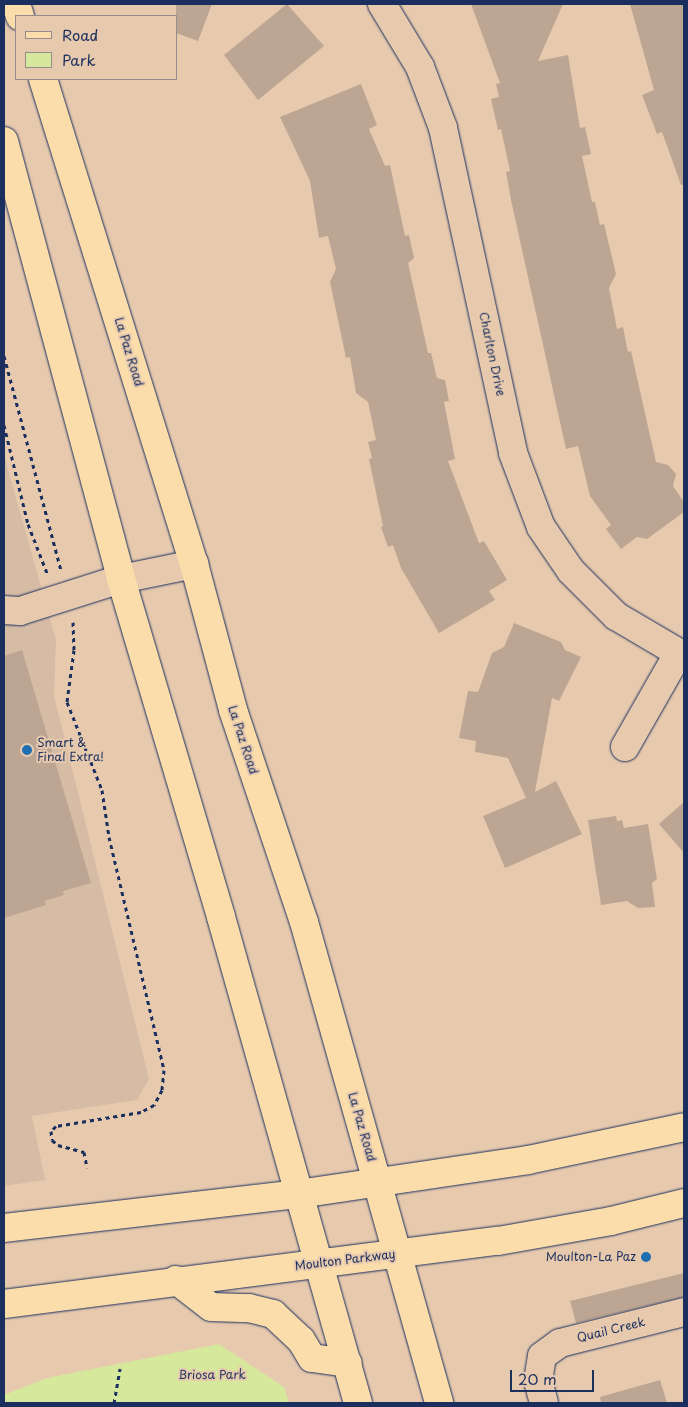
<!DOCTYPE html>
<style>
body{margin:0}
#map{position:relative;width:688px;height:1407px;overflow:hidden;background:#e7caae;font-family:"Playpen Sans",sans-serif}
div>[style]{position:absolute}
.built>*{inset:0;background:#d6bca5}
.green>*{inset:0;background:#d5e89c}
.building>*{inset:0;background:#bca693}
.path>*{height:3px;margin-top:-1.5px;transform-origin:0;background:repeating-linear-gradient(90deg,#1b2f5e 0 4px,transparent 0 8px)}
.roads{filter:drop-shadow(0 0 1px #1b2f5e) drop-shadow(0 0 1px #1b2f5e)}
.minor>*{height:28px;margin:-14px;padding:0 14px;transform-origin:14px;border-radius:14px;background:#e7caae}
.major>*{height:28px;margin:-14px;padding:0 14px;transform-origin:14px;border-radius:14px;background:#fbddab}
.dots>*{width:14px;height:14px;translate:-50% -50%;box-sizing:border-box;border:2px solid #e7caae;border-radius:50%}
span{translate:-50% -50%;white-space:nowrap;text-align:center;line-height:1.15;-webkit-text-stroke:4px #e7caae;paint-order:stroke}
.street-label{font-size:12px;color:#1b2f5e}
.poi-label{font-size:12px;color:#1b2f5e}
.left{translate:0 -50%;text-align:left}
.right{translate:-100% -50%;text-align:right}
.park-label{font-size:12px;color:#243861}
.frame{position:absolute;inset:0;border:5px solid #1b2f5e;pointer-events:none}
.legend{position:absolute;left:15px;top:15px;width:162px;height:65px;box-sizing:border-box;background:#e7caae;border:1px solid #958c8e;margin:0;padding:6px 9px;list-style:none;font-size:15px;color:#1b2f5e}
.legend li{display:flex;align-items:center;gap:10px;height:25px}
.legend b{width:25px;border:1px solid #958c8e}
.scale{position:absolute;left:510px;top:1370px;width:84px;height:22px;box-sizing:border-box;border:2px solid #1b2f5e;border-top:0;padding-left:6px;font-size:15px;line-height:18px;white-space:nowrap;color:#1b2f5e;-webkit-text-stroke:4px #e7caae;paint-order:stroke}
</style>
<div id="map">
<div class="built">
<div style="clip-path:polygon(4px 455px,56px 640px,54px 696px,149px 1079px,137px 1100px,32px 1116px,45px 1180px,4px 1186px)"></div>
</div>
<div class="green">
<div style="clip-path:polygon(219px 1344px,284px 1387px,289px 1403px,4px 1403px,4px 1395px,47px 1378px)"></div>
</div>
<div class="building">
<div style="clip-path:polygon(176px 4px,212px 4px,198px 41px,176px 33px)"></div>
<div style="clip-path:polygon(287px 4px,324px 46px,258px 100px,224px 55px)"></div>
<div style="clip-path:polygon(471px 4px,563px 4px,538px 61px,568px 55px,580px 128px,585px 127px,591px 154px,582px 156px,592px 202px,595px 202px,600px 225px,604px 224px,616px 274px,609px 288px,617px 329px,623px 327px,628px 352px,631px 351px,656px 462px,668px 465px,676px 474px,673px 486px,684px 502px,684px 512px,647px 539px,637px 537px,621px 549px,606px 529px,611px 525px,590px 496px,578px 446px,566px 449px,511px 200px,506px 172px,510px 171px,501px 129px,498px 130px,491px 99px,499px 97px,496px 84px,500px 83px)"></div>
<div style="clip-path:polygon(630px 4px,684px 4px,684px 185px,681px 185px,662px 132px,657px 134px,642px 95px,654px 90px)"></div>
<div style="clip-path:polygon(361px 84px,377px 125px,369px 129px,385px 166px,390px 165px,405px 236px,409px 235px,414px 258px,408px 263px,428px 353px,431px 353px,437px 378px,445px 380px,449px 401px,444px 402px,455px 459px,448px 461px,479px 543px,484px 541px,507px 580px,489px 591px,495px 600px,439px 633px,401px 568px,393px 545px,388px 547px,381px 527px,383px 526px,369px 459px,372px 458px,368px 442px,376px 440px,368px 402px,356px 393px,350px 357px,346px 358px,330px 282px,336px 269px,328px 236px,319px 238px,310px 181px,280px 117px)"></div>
<div style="clip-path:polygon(514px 623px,561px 642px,565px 650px,581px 657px,559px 701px,552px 698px,535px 792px,556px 781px,582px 834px,505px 868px,483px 816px,526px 798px,508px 758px,475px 752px,476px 741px,459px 738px,468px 691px,478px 692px,492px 653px,504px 647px)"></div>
<div style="clip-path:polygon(22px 650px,91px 883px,63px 891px,64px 895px,45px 901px,46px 905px,4px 918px,4px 656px)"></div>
<div style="clip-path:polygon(684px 802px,684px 853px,659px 824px)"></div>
<div style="clip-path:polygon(616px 816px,617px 821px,622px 820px,624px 828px,648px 824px,657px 879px,652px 883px,655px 907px,638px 908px,627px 901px,601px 905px,588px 820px)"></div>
<div style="clip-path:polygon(684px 1273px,684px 1297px,576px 1323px,570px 1301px)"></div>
<div style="clip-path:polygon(660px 1380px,667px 1403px,601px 1403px,600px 1397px)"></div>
</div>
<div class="path">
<div style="left:4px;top:356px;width:221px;rotate:75.1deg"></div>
<div style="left:4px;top:425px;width:102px;rotate:76.4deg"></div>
<div style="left:28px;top:524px;width:53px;rotate:68.8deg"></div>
<div style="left:73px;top:622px;width:28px;rotate:88deg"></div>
<div style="left:74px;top:650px;width:52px;rotate:97.7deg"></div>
<div style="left:67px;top:702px;width:95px;rotate:68.3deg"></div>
<div style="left:102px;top:790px;width:48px;rotate:81.5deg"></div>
<div style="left:109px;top:837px;width:239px;rotate:76.7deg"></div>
<div style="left:164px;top:1070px;width:20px;rotate:96deg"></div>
<div style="left:162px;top:1090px;width:17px;rotate:118deg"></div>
<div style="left:154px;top:1105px;width:15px;rotate:152deg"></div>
<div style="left:141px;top:1112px;width:86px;rotate:170.6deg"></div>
<div style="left:56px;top:1126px;width:7px;rotate:135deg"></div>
<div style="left:51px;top:1131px;width:9px;rotate:84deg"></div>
<div style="left:52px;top:1140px;width:8px;rotate:40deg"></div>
<div style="left:58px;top:1145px;width:27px;rotate:15deg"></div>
<div style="left:84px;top:1152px;width:16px;rotate:79deg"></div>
<div style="left:114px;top:1403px;width:35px;rotate:-80deg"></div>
</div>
<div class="roads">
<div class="minor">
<div style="left:382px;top:4px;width:74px;rotate:58.9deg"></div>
<div style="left:420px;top:67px;width:65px;rotate:69.3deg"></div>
<div style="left:443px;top:128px;width:332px;rotate:77.8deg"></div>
<div style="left:513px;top:453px;width:79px;rotate:69.3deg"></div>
<div style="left:541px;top:527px;width:53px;rotate:55.7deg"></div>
<div style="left:571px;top:571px;width:64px;rotate:45deg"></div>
<div style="left:616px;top:616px;width:79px;rotate:30.5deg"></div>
<div style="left:4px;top:610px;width:16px;rotate:4deg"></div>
<div style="left:20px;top:611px;width:106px;rotate:-17.6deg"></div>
<div style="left:121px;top:579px;width:75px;rotate:-11.6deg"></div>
<div style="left:625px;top:747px;width:107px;rotate:-60.3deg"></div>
<div style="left:544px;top:1403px;width:23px;rotate:-105deg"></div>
<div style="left:538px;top:1381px;width:25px;rotate:-81deg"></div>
<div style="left:542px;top:1356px;width:22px;rotate:-36deg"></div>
<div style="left:560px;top:1343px;width:128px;rotate:-14deg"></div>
</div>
<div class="major">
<div style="left:16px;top:4px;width:13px;rotate:72deg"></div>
<div style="left:43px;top:79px;width:508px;rotate:72.71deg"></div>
<div style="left:194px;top:564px;width:151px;rotate:75deg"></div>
<div style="left:233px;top:710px;width:224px;rotate:71.5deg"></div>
<div style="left:304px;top:922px;width:500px;rotate:74.3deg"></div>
<div style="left:4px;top:141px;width:453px;rotate:75deg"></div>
<div style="left:121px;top:579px;width:352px;rotate:73.5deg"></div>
<div style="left:221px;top:917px;width:505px;rotate:74.26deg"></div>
<div style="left:4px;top:1228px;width:296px;rotate:-6.6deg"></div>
<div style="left:298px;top:1194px;width:232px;rotate:-8.4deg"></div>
<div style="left:528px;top:1160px;width:159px;rotate:-11.9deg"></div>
<div style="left:176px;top:1280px;width:44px;rotate:37.6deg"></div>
<div style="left:211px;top:1307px;width:38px;rotate:2deg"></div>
<div style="left:249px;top:1308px;width:25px;rotate:14deg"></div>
<div style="left:273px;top:1314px;width:38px;rotate:43deg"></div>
<div style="left:301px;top:1340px;width:21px;rotate:59deg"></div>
<div style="left:312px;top:1358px;width:36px;rotate:8deg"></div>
<div style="left:4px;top:1304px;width:498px;rotate:-7.3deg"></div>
<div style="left:498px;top:1241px;width:115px;rotate:-10deg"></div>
<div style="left:611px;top:1221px;width:75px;rotate:-13.9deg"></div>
</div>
</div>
<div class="dots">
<div style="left:27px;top:750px;background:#1f6fb2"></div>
<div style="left:646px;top:1257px;background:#1f6fb2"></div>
</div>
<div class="street-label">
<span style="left:129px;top:352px;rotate:73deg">La Paz Road</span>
<span style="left:492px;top:354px;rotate:78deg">Charlton Drive</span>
<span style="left:243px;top:740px;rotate:72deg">La Paz Road</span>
<span style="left:362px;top:1127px;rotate:74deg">La Paz Road</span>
<span style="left:345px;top:1260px;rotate:-7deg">Moulton Parkway</span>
<span style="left:611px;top:1330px;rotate:-14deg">Quail Creek</span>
</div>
<div class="poi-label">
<span class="left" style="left:37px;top:750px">Smart &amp;<br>Final Extra!</span>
<span class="right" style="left:636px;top:1257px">Moulton-La Paz</span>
</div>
<div class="park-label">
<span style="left:212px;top:1375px">Briosa Park</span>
</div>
<div class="frame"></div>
<ul class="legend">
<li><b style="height:6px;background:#fbddab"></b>Road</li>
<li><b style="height:14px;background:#d5e89c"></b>Park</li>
</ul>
<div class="scale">20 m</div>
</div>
